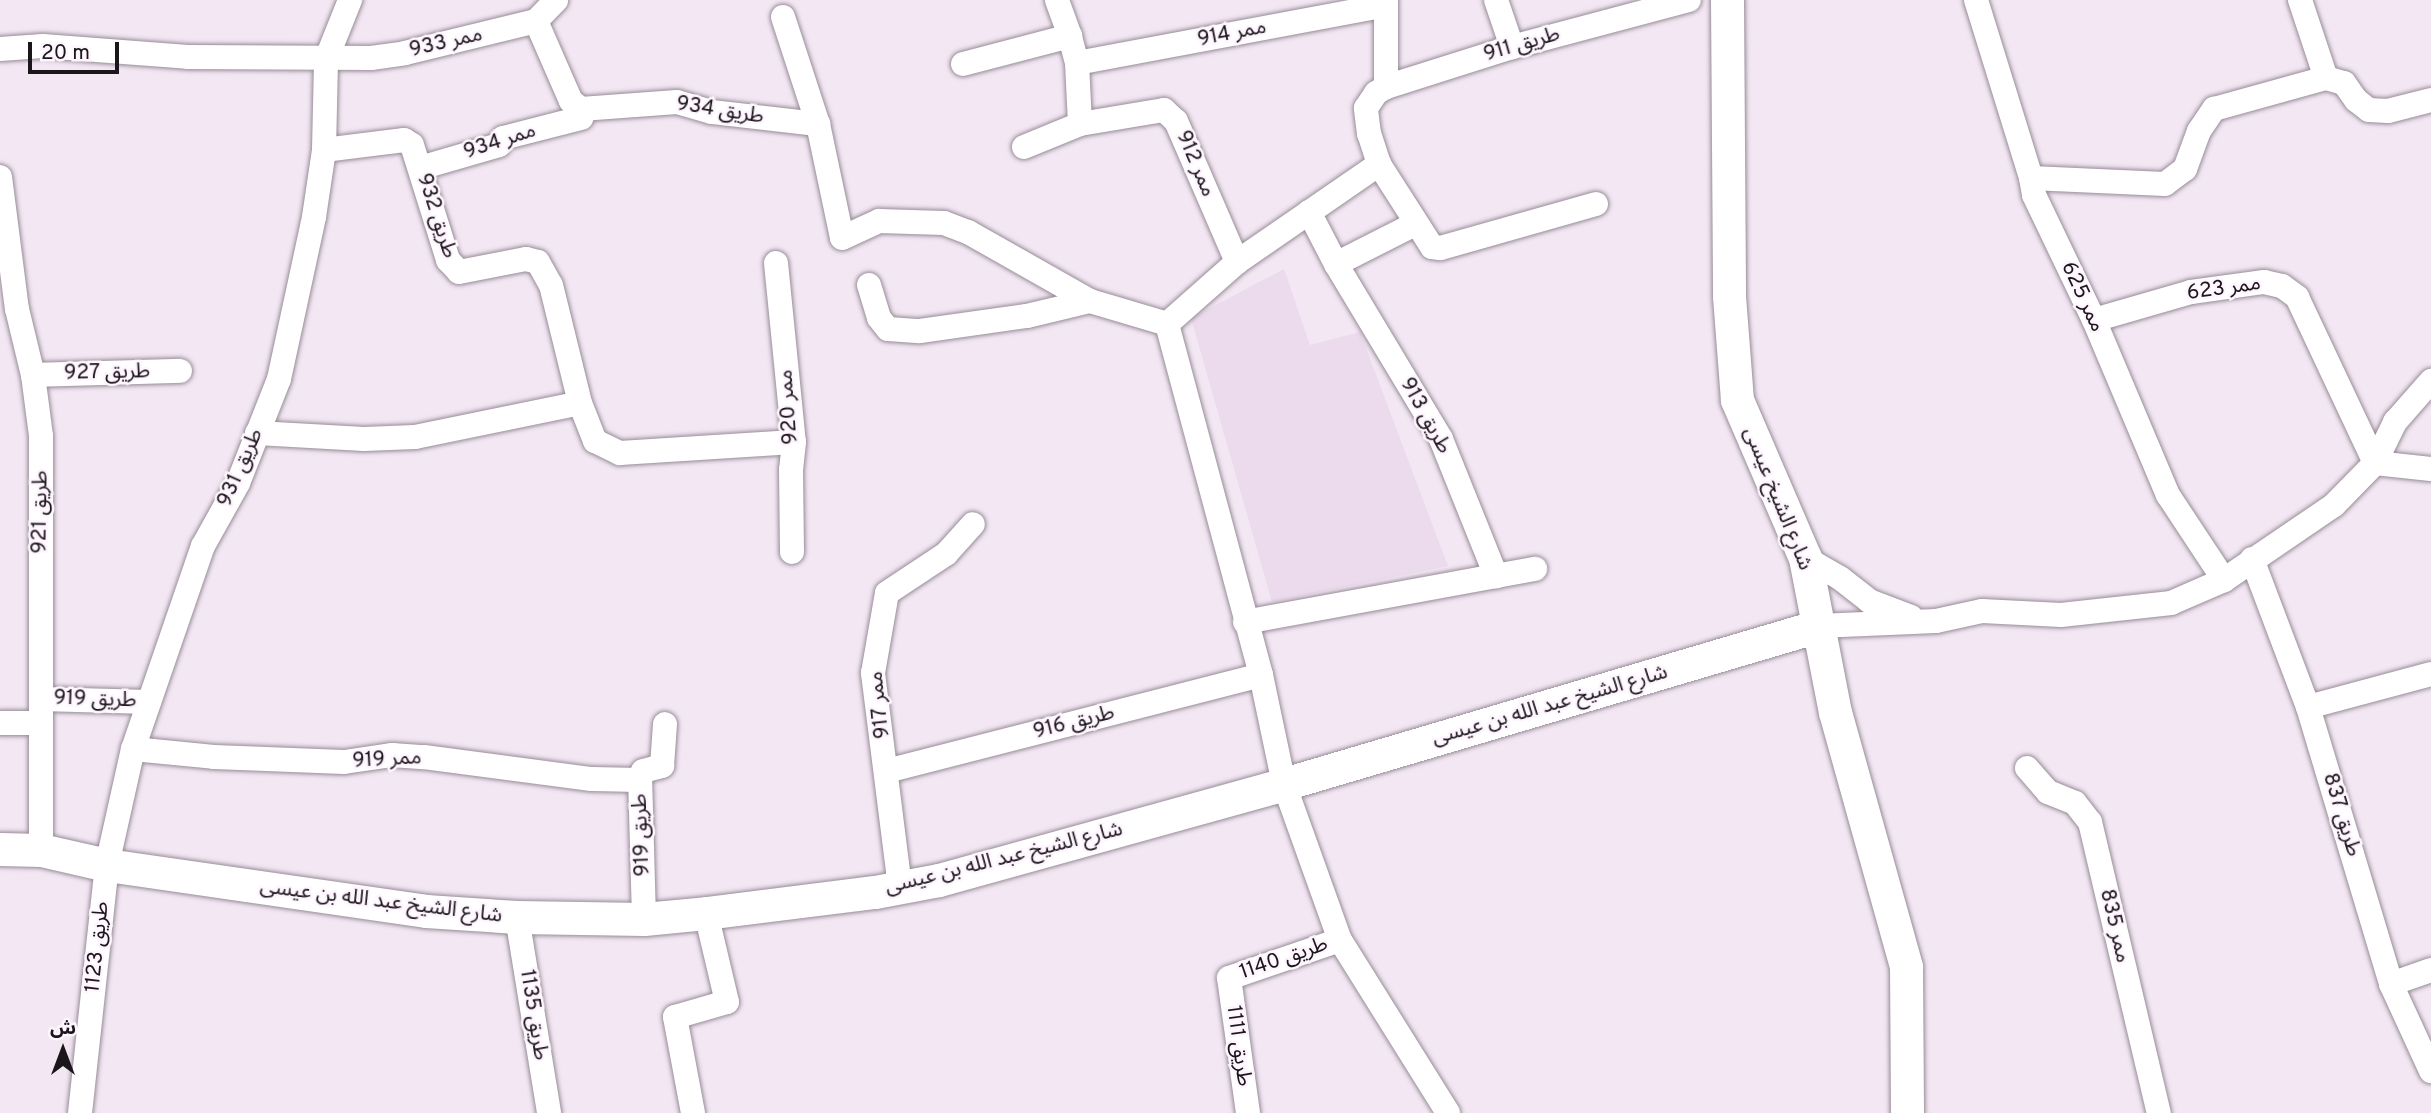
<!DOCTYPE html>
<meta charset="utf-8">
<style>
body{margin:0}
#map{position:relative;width:2431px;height:1113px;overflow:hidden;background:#f2e7f3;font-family:Overpass,"Noto Sans Arabic",sans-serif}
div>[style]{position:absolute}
.built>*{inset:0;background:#ecdbed}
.roads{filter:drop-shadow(0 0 2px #978c97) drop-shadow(0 0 2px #978c97)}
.street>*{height:24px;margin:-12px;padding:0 12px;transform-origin:12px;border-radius:12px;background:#fff}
.secondary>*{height:33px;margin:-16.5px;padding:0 16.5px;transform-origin:16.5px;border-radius:16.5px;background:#fff}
span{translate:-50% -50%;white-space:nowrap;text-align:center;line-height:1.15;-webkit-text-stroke:5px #fef5ff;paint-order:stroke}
.street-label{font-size:21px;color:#1a161a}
.north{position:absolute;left:28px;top:1015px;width:70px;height:70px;-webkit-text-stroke:5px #fef5ff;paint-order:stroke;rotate:0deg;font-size:19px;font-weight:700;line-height:28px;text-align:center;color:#1a161a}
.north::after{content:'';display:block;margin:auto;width:24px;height:32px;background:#1a161a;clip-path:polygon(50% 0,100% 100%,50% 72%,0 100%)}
.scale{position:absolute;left:28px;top:42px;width:91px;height:32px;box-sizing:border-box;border:4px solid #1a161a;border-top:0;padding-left:9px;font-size:21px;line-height:24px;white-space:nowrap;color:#1a161a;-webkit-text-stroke:5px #fef5ff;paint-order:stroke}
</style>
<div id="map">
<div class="built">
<div style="clip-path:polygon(1284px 269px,1310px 345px,1360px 332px,1448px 566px,1272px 602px,1191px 318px)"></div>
</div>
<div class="roads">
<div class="street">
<div style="left:1496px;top:0;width:50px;rotate:71.2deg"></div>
<div style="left:1976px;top:0;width:186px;rotate:72.8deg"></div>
<div style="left:2031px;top:178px;width:17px;rotate:80deg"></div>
<div style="left:2034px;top:195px;width:139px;rotate:64.4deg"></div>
<div style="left:2094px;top:320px;width:190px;rotate:67.1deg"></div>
<div style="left:2168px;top:495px;width:102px;rotate:56.6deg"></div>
<div style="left:2300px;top:0;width:82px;rotate:71.6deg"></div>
<div style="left:783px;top:17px;width:113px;rotate:71.9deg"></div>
<div style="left:818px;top:124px;width:116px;rotate:78.1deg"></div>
<div style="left:842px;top:238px;width:41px;rotate:-24.7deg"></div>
<div style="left:879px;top:221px;width:65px;rotate:1.8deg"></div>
<div style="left:944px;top:223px;width:26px;rotate:21deg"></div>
<div style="left:968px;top:232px;width:140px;rotate:29.5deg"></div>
<div style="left:1090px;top:301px;width:80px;rotate:16.6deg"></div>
<div style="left:536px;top:21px;width:87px;rotate:66.4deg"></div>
<div style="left:571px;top:101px;width:13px;rotate:39deg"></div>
<div style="left:581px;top:109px;width:96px;rotate:-4.2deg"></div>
<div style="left:677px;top:102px;width:36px;rotate:16deg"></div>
<div style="left:712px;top:112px;width:107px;rotate:6.5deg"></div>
<div style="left:0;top:49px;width:43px;rotate:-4deg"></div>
<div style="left:43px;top:46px;width:145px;rotate:4.3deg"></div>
<div style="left:188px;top:57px;width:183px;rotate:0.3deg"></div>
<div style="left:371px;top:58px;width:34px;rotate:-8deg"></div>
<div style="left:405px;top:53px;width:135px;rotate:-13.7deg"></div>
<div style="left:536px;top:21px;width:29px;rotate:-46deg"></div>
<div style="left:1077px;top:63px;width:314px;rotate:-10.6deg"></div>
<div style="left:963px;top:64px;width:111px;rotate:-14.7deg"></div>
<div style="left:1070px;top:36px;width:38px;rotate:-110deg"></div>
<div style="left:1386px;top:87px;width:87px;rotate:-90deg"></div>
<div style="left:1080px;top:124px;width:85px;rotate:-9.5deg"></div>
<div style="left:1164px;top:110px;width:16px;rotate:43deg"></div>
<div style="left:1176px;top:121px;width:154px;rotate:66.6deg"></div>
<div style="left:1024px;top:147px;width:61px;rotate:-22.3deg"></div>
<div style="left:1080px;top:124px;width:61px;rotate:-92.8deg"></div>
<div style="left:1077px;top:63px;width:28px;rotate:-105deg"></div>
<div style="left:324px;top:150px;width:81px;rotate:-7.1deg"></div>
<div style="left:404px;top:140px;width:9px;rotate:32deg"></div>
<div style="left:412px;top:145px;width:121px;rotate:72.6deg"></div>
<div style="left:448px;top:260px;width:16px;rotate:47deg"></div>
<div style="left:459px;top:272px;width:68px;rotate:-11deg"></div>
<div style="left:526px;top:259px;width:12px;rotate:14deg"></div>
<div style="left:538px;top:262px;width:26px;rotate:61deg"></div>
<div style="left:551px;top:285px;width:122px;rotate:76.2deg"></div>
<div style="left:580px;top:403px;width:41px;rotate:68.5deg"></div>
<div style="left:595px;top:441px;width:28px;rotate:26deg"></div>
<div style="left:620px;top:453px;width:174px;rotate:-3.6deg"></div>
<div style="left:420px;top:168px;width:82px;rotate:-16.2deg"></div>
<div style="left:499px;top:145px;width:8px;rotate:-60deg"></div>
<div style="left:503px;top:138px;width:81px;rotate:-14.4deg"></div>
<div style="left:0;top:177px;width:133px;rotate:82.7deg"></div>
<div style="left:17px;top:309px;width:68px;rotate:76.4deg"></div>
<div style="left:33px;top:375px;width:62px;rotate:82.5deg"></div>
<div style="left:41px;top:436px;width:414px;rotate:90deg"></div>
<div style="left:2031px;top:178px;width:134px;rotate:2.6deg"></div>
<div style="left:2165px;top:184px;width:25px;rotate:-37deg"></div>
<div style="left:2185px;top:169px;width:40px;rotate:-69.8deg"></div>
<div style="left:2199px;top:131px;width:27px;rotate:-56deg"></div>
<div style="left:2214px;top:109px;width:116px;rotate:-15.5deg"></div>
<div style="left:2326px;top:78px;width:19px;rotate:16deg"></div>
<div style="left:2344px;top:83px;width:21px;rotate:55deg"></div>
<div style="left:2356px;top:100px;width:16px;rotate:38deg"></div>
<div style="left:2369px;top:110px;width:19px;rotate:3deg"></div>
<div style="left:2388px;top:111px;width:44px;rotate:-14.3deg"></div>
<div style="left:1596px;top:204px;width:162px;rotate:164.2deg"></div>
<div style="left:1440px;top:248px;width:8px;rotate:-173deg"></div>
<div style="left:1432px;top:247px;width:98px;rotate:-122.6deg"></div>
<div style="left:1379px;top:164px;width:32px;rotate:-108deg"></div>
<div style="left:1369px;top:134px;width:26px;rotate:-97deg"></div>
<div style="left:1366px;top:108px;width:18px;rotate:-56deg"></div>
<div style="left:1376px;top:93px;width:12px;rotate:-31deg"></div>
<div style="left:1386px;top:87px;width:132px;rotate:-17.6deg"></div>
<div style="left:1512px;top:47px;width:183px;rotate:-14.9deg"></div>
<div style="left:1309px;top:212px;width:59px;rotate:62.6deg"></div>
<div style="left:1336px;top:264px;width:204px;rotate:59deg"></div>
<div style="left:1441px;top:439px;width:148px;rotate:68.1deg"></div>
<div style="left:776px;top:263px;width:180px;rotate:84.3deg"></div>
<div style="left:794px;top:442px;width:28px;rotate:96deg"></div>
<div style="left:791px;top:470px;width:82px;rotate:89.3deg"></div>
<div style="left:1336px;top:264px;width:89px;rotate:-26.9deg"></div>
<div style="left:869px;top:285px;width:34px;rotate:73deg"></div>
<div style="left:879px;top:318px;width:14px;rotate:51deg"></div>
<div style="left:888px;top:329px;width:32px;rotate:4deg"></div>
<div style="left:920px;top:331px;width:108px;rotate:-8deg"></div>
<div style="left:1027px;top:316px;width:65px;rotate:-13.4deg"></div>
<div style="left:2094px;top:320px;width:101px;rotate:-16.1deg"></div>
<div style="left:2191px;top:292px;width:74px;rotate:-7.8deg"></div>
<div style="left:2264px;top:282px;width:18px;rotate:13deg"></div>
<div style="left:2282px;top:286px;width:19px;rotate:36deg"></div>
<div style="left:2297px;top:297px;width:183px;rotate:64.8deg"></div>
<div style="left:2375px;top:463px;width:56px;rotate:6.1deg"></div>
<div style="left:1167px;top:324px;width:363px;rotate:75deg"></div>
<div style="left:1261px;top:675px;width:111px;rotate:78.1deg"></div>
<div style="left:1284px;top:784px;width:166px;rotate:70.3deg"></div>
<div style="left:1340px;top:940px;width:204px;rotate:58deg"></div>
<div style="left:1167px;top:324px;width:94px;rotate:-41.5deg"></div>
<div style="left:1237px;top:262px;width:173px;rotate:-34.6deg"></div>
<div style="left:33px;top:375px;width:147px;rotate:-1.6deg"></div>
<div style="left:257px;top:433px;width:107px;rotate:3.2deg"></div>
<div style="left:364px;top:439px;width:51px;rotate:-2.2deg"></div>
<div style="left:415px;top:437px;width:168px;rotate:-11.6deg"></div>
<div style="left:1805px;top:558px;width:40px;rotate:29.7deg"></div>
<div style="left:1840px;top:578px;width:37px;rotate:38deg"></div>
<div style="left:1869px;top:601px;width:45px;rotate:20.9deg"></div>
<div style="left:2252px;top:559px;width:158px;rotate:69.3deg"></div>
<div style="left:2308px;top:707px;width:289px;rotate:73.3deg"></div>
<div style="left:2391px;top:984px;width:96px;rotate:65.3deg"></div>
<div style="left:1245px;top:622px;width:295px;rotate:-10.4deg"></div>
<div style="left:1818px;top:626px;width:118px;rotate:-2.4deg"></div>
<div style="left:1936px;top:621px;width:47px;rotate:-12.3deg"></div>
<div style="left:1982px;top:611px;width:79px;rotate:2.9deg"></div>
<div style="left:2061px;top:615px;width:111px;rotate:-6.2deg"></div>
<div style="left:2171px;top:603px;width:58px;rotate:-23.5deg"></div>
<div style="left:2224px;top:580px;width:133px;rotate:-34.3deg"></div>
<div style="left:2334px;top:505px;width:59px;rotate:-45.7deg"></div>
<div style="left:2375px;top:463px;width:46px;rotate:-64deg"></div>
<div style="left:2395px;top:422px;width:55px;rotate:-48.7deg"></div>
<div style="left:41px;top:699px;width:108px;rotate:1.6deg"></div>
<div style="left:2308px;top:707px;width:127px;rotate:-15deg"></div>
<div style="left:0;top:723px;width:41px"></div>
<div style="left:133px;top:749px;width:81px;rotate:5.6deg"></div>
<div style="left:214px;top:757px;width:130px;rotate:2.2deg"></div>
<div style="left:344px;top:762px;width:49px;rotate:-8.3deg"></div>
<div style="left:392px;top:755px;width:32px;rotate:4deg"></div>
<div style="left:424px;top:757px;width:169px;rotate:7.5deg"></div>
<div style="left:592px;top:779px;width:48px;rotate:1.2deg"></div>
<div style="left:2027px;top:768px;width:32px;rotate:49deg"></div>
<div style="left:2048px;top:792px;width:29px;rotate:22deg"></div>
<div style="left:2075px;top:803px;width:24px;rotate:52deg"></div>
<div style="left:2090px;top:822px;width:299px;rotate:76.7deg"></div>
<div style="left:887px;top:771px;width:386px;rotate:-14.4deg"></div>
<div style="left:900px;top:887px;width:216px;rotate:-97.2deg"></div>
<div style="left:873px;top:673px;width:81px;rotate:-80.1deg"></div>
<div style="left:887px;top:593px;width:71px;rotate:-33.5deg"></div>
<div style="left:946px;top:554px;width:40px;rotate:-48deg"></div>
<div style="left:517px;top:917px;width:199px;rotate:80.7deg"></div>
<div style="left:644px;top:919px;width:139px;rotate:-91.6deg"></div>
<div style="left:640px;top:780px;width:9px;rotate:-72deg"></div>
<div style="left:643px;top:771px;width:20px;rotate:-15deg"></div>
<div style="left:662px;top:766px;width:42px;rotate:-85.9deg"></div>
<div style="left:2391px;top:984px;width:42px;rotate:-19.3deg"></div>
<div style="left:80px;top:1113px;width:249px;rotate:-83.8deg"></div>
<div style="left:107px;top:865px;width:119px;rotate:-77.4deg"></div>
<div style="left:133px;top:749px;width:215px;rotate:-71deg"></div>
<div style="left:203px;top:546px;width:72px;rotate:-60.9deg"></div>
<div style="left:238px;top:483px;width:112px;rotate:-68.5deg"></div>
<div style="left:279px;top:379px;width:166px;rotate:-77.8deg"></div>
<div style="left:314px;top:217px;width:68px;rotate:-81.5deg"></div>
<div style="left:324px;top:150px;width:90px;rotate:-88.7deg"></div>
<div style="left:326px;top:60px;width:65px;rotate:-68.2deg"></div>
<div style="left:693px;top:1113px;width:98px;rotate:-100.6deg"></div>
<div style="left:675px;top:1017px;width:54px;rotate:-16.1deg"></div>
<div style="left:727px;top:1002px;width:91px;rotate:-103.3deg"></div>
<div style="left:1248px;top:1113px;width:136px;rotate:-98deg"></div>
<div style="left:1229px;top:978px;width:117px;rotate:-18.9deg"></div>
</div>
<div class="secondary">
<div style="left:1727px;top:0;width:296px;rotate:89.6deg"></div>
<div style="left:1729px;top:296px;width:104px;rotate:85.6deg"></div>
<div style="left:1737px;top:400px;width:172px;rotate:66.7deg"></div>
<div style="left:1805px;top:558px;width:157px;rotate:79deg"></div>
<div style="left:1835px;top:712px;width:265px;rotate:74.4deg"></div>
<div style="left:1906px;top:967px;width:146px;rotate:89.6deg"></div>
<div style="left:0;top:849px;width:41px;rotate:1.4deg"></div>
<div style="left:41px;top:850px;width:68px;rotate:12.8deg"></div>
<div style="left:107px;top:865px;width:322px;rotate:8.2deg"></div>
<div style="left:426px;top:911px;width:91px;rotate:3.8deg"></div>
<div style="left:517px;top:917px;width:127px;rotate:0.9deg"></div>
<div style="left:644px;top:919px;width:62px;rotate:-5.5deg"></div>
<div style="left:706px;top:913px;width:170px;rotate:-7.1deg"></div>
<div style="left:875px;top:892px;width:65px;rotate:-10.6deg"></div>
<div style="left:939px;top:880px;width:358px;rotate:-15.5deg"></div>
<div style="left:1284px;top:784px;width:557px;rotate:-16.48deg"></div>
</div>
</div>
<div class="street-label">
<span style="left:1232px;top:34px;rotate:-11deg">ممر 914</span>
<span style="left:446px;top:43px;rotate:-13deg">ممر 933</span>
<span style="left:1522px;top:45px;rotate:-16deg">طريق 911</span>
<span style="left:720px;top:111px;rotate:9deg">طريق 934</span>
<span style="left:500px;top:142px;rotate:-18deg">ممر 934</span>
<span style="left:1195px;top:164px;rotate:67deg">ممر 912</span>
<span style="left:436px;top:216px;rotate:72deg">طريق 932</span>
<span style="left:2224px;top:289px;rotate:-8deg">ممر 623</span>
<span style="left:2082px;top:297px;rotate:65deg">ممر 625</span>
<span style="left:107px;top:373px;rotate:-1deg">طريق 927</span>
<span style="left:789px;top:407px;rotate:-94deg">ممر 920</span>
<span style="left:1425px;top:416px;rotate:61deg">طريق 913</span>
<span style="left:241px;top:468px;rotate:-66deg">طريق 931</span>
<span style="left:1777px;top:499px;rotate:68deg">شارع الشيخ عيسى</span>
<span style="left:41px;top:512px;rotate:-89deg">طريق 921</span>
<span style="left:95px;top:700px;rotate:2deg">طريق 919</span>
<span style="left:880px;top:705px;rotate:-96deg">ممر 917</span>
<span style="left:1550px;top:706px;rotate:-16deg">شارع الشيخ عبد الله بن عيسى</span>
<span style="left:1074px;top:723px;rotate:-14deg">طريق 916</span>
<span style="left:387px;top:760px;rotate:-3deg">ممر 919</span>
<span style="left:2341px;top:815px;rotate:73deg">طريق 837</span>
<span style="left:642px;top:835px;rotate:-92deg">طريق 919</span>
<span style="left:1004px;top:859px;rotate:-14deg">شارع الشيخ عبد الله بن عيسى</span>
<span style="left:381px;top:902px;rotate:7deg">شارع الشيخ عبد الله بن عيسى</span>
<span style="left:2114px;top:926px;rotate:77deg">ممر 835</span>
<span style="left:98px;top:947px;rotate:-84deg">طريق 1123</span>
<span style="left:1284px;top:959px;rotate:-19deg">طريق 1140</span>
<span style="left:533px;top:1015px;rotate:81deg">طريق 1135</span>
<span style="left:1238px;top:1046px;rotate:82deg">طريق 1111</span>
</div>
<div class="north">ش</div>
<div class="scale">20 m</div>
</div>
